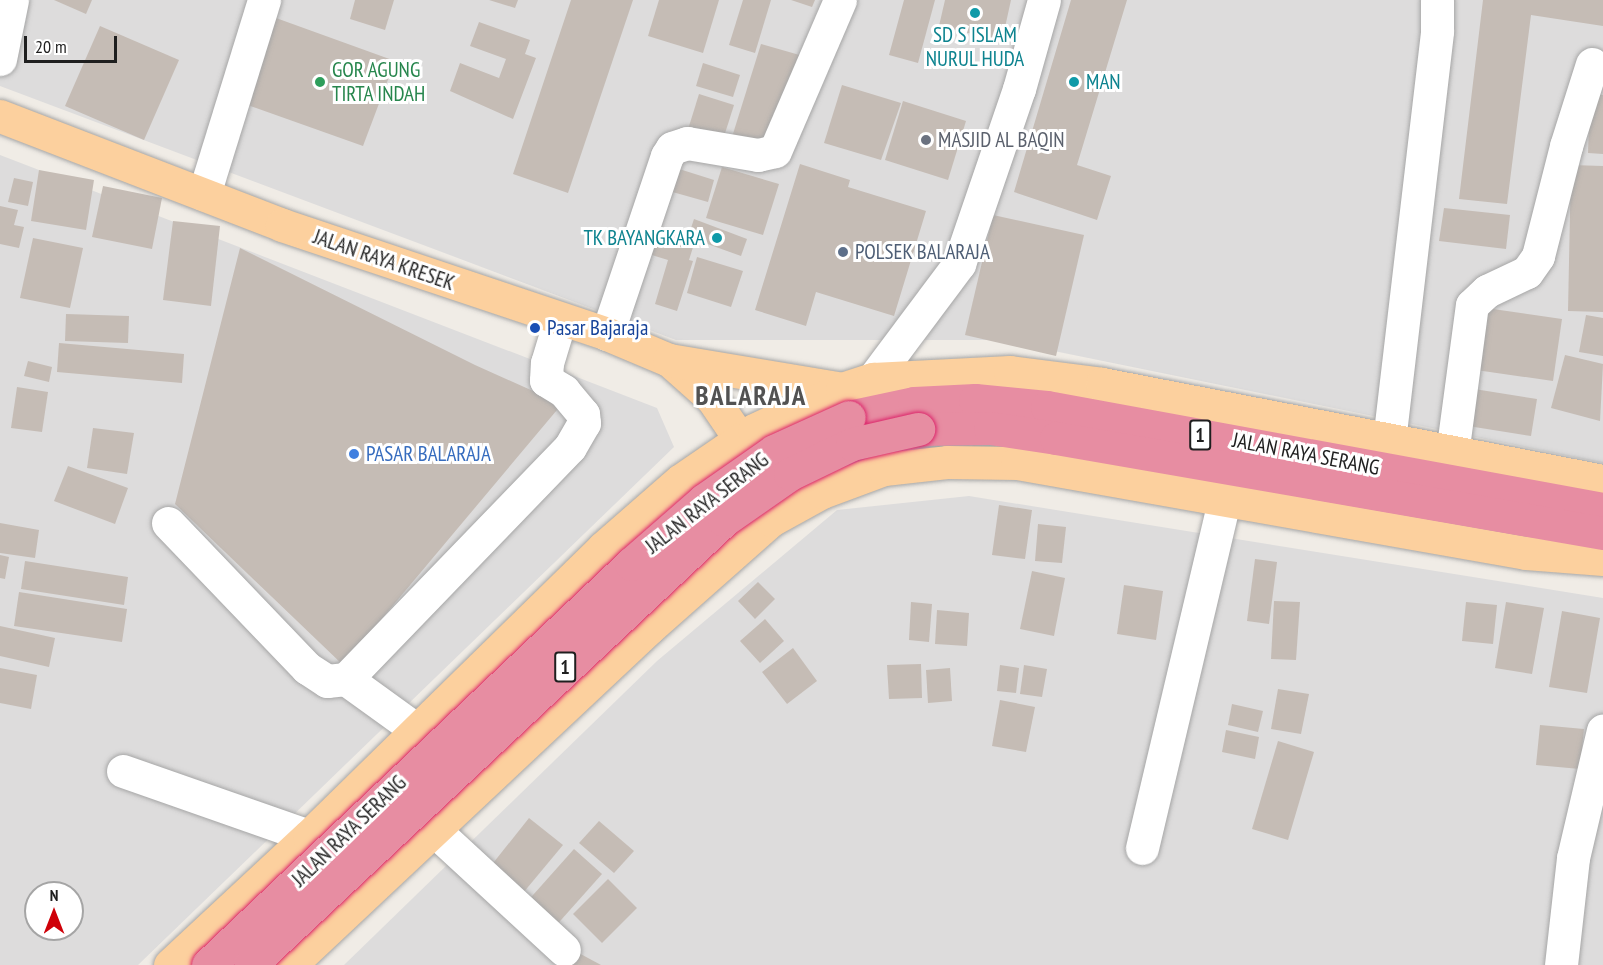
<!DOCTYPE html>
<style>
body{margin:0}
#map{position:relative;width:1603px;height:965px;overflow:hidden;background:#f0ece6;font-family:"PT Sans Narrow",sans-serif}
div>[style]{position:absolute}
.residential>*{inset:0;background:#dddcdc}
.building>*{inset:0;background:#c5bcb5}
.roads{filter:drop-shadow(0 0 2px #a6a6a6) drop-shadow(0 0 2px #a6a6a6)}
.minor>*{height:33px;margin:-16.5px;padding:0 16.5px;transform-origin:16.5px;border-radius:16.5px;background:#fff}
.major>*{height:33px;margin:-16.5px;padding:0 16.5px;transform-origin:16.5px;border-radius:16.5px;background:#fcd09e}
.highway>*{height:33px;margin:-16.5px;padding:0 16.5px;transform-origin:16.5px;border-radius:16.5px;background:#e78da2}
.bridges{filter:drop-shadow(0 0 2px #dc256b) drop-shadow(0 0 2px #dc256b)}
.highway-bridge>*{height:33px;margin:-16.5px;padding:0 16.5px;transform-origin:16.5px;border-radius:16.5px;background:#e78da2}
.dots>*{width:16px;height:16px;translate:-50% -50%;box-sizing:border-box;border:3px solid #fff;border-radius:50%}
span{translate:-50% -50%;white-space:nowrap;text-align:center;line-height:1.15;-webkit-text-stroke:6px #fff;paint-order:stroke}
.shield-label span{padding:2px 4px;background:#fff;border:2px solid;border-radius:4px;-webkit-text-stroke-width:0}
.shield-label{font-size:20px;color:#1f1f1f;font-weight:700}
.culture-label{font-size:21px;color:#0d838f}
.left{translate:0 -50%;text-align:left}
.right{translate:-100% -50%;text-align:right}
.leisure-label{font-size:21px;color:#27864d}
.worship-label{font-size:21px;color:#5b616d}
.service-label{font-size:21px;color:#4e5e75}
.street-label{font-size:21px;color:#1f1f1f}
.transit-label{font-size:21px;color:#164399}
.shop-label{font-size:21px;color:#366cbe}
.district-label{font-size:27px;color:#525252;font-weight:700;letter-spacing:1.5px}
.north{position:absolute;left:24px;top:881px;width:60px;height:60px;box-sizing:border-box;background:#fff;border:2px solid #a5a5a5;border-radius:50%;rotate:0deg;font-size:16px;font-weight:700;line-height:24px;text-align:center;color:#1f1f1f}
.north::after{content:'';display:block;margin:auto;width:21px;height:27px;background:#cf0008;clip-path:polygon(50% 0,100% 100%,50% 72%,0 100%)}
.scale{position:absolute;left:24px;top:36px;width:93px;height:27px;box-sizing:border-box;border:3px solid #1f1f1f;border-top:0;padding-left:8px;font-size:18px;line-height:21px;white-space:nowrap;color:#1f1f1f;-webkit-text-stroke:4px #fff;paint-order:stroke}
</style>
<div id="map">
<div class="residential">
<div style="clip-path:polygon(0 0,1603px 0,1603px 463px,1000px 340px,676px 340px,0 86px)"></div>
<div style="clip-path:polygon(evenodd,0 155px,657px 408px,674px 447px,138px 965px,0 965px,0 155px,36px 893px,72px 893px,72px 929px,36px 929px,36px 893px)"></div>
<div style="clip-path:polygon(969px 496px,1603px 598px,1603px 965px,344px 965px,657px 661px,837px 510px)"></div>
</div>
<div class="building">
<div style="clip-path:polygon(54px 0,92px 0,86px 14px)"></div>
<div style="clip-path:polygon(355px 0,394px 0,385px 30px,350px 19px)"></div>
<div style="clip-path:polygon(489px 0,518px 0,515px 8px)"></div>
<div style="clip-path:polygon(571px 0,633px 0,568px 193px,513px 174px)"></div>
<div style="clip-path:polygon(659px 0,719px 0,703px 53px,648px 36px)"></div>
<div style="clip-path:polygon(743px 0,771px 0,755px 53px,729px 45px)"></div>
<div style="clip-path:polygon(791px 0,815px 0,812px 7px)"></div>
<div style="clip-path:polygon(904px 0,935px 0,918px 63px,889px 55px)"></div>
<div style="clip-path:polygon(945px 0,1011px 0,1002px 41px,939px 26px)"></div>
<div style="clip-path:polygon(1071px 0,1127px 0,1077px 165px,1111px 176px,1097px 220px,1014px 192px)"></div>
<div style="clip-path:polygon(1483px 0,1603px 0,1603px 26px,1531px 15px,1507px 204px,1459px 199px)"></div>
<div style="clip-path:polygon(276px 18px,395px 61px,363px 146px,245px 104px)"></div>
<div style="clip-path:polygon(479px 22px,530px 40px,525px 54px,536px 58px,513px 119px,450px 91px,460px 63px,499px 78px,506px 59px,470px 46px)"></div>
<div style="clip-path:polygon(100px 26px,179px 60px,144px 140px,65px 106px)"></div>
<div style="clip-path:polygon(761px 44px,803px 56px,774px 149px,732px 137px)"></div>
<div style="clip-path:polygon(703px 63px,740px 75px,733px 97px,696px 86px)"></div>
<div style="clip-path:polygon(842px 85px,901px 103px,881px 160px,824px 143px)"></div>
<div style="clip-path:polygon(699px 94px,734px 105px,721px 146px,686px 136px)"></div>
<div style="clip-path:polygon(1590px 94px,1603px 95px,1603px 154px,1588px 153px)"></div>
<div style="clip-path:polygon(903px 101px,966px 121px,948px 180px,885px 160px)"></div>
<div style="clip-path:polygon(800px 164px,850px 180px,848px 187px,926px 211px,894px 316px,816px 292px,806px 326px,755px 310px)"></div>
<div style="clip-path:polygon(1571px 165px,1603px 166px,1603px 312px,1568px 311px)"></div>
<div style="clip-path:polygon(722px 167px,779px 184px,763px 235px,706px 218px)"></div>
<div style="clip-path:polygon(676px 168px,714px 180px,708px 202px,669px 191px)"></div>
<div style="clip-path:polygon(39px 170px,94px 180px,86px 230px,31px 221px)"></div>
<div style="clip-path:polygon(14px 178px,33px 182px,28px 206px,8px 202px)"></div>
<div style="clip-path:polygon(103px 186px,162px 198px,152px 249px,92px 237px)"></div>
<div style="clip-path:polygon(0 206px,18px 210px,14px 225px,24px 227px,19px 248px,0 244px)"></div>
<div style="clip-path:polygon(1444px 208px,1510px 215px,1506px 249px,1439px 241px)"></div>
<div style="clip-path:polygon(993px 215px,1084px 235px,1056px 356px,965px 335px)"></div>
<div style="clip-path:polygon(694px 219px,747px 239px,741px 256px,688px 237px)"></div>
<div style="clip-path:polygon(173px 221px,220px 226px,211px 306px,163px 300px)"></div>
<div style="clip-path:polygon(650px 230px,694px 244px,689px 260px,693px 261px,677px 311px,655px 304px,668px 260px,642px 252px)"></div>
<div style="clip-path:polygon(33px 238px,83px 248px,70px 308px,20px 298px)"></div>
<div style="clip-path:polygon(240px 248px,475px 365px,562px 404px,343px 665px,175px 504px)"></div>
<div style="clip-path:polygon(697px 257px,743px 271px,731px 307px,687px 293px)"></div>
<div style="clip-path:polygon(1479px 307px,1562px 319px,1553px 381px,1469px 369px)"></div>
<div style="clip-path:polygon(66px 314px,129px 316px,128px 343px,65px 341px)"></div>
<div style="clip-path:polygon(1586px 315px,1603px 318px,1603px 356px,1579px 352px)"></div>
<div style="clip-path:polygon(59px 343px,184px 354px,182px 383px,57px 372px)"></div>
<div style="clip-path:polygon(1565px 355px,1603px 364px,1600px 421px,1551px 408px)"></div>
<div style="clip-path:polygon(28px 361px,52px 367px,49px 382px,24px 376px)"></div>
<div style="clip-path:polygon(17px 387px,48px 392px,42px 432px,11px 428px)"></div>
<div style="clip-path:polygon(1468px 388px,1537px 399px,1531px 436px,1462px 425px)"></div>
<div style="clip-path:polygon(93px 428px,134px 433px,127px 474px,87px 468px)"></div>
<div style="clip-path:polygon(68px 466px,128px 488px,115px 524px,54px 501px)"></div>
<div style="clip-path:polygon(999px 505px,1032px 510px,1025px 559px,992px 555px)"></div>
<div style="clip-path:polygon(0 523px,39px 530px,35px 558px,0 553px)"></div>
<div style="clip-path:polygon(1038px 524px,1066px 527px,1062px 563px,1035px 561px)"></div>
<div style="clip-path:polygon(0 555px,9px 557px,5px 579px,0 578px)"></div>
<div style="clip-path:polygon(1255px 559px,1277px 562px,1269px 624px,1247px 621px)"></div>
<div style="clip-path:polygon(25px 561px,128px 577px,124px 605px,21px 589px)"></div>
<div style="clip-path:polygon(1032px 571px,1065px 578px,1054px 636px,1020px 629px)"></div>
<div style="clip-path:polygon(758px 582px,775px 599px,755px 619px,738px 601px)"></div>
<div style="clip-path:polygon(1124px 585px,1163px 591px,1156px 640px,1117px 634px)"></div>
<div style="clip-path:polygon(19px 592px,127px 609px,122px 642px,14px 626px)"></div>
<div style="clip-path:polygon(1274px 601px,1300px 602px,1296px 660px,1271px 659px)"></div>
<div style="clip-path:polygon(911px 602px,932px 604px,929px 642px,909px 640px)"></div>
<div style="clip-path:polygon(1466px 602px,1497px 605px,1493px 644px,1462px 641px)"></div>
<div style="clip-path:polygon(1506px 602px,1544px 608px,1532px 674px,1495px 668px)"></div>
<div style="clip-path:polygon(937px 610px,969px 613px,967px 646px,935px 644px)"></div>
<div style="clip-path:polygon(1562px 611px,1600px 618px,1587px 693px,1549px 687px)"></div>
<div style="clip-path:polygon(765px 619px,784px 641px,760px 663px,740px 641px)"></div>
<div style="clip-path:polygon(0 626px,55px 638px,49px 667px,0 656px)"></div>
<div style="clip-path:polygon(793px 648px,817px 681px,787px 704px,762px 672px)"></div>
<div style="clip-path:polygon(921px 664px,922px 698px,889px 699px,887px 665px)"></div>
<div style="clip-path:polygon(1000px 665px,1019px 668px,1016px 693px,997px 691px)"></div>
<div style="clip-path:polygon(1024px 665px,1047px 669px,1042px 697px,1020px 694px)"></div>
<div style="clip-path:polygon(0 668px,37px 675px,31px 709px,0 703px)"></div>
<div style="clip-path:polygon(950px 668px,952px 701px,928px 703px,926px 670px)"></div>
<div style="clip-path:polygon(1278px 689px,1309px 694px,1301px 734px,1271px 729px)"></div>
<div style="clip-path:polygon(1000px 700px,1035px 707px,1026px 752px,992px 746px)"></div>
<div style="clip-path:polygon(1232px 704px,1263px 711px,1258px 732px,1228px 725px)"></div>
<div style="clip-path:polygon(1540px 725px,1584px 729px,1580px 769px,1536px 765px)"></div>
<div style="clip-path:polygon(1226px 730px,1259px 737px,1255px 759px,1222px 752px)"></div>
<div style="clip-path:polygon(1278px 741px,1314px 752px,1288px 840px,1252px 829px)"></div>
<div style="clip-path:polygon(529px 818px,563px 845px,523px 893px,490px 867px)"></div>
<div style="clip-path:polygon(599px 821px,634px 851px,614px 873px,579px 843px)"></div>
<div style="clip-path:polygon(574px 849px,602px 874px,553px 929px,525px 904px)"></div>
<div style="clip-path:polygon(608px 879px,637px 908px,602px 943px,573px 914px)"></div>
<div style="clip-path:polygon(575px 951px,601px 965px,568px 965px)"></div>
</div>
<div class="roads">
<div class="minor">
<div style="left:0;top:59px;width:60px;rotate:-78.5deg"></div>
<div style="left:204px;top:194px;width:203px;rotate:-72.8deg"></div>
<div style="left:607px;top:334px;width:188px;rotate:-71.4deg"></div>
<div style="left:667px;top:156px;width:9px;rotate:-58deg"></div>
<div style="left:672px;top:148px;width:16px;rotate:-18deg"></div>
<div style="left:687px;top:143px;width:72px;rotate:9.6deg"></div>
<div style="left:758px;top:155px;width:17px;rotate:-13deg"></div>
<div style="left:775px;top:151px;width:164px;rotate:-66.7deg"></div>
<div style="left:873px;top:379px;width:144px;rotate:-53.2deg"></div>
<div style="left:959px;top:264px;width:185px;rotate:-71.1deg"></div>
<div style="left:1019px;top:89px;width:92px;rotate:-74.3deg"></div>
<div style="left:1389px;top:441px;width:413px;rotate:-83.3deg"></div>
<div style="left:1437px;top:31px;width:31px;rotate:-90deg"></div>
<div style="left:1452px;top:454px;width:150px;rotate:-82.4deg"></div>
<div style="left:1472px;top:305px;width:21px;rotate:-43deg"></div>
<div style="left:1487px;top:291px;width:44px;rotate:-25.4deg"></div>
<div style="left:1527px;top:272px;width:19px;rotate:-55deg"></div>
<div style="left:1538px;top:256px;width:114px;rotate:-75.7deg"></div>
<div style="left:1566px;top:146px;width:86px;rotate:-72.4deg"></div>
<div style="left:168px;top:523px;width:201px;rotate:46.2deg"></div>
<div style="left:307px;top:668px;width:24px;rotate:33deg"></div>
<div style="left:327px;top:681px;width:19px;rotate:-6deg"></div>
<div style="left:346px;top:679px;width:89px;rotate:35.8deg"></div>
<div style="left:346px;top:679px;width:322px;rotate:-46deg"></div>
<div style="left:570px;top:447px;width:28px;rotate:-60deg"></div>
<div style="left:584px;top:423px;width:9px;rotate:-96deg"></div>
<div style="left:583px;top:414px;width:30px;rotate:-130deg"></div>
<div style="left:564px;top:391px;width:21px;rotate:-149deg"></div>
<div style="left:546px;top:380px;width:17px;rotate:-87deg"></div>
<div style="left:547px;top:363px;width:45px;rotate:-73.2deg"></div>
<div style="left:123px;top:771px;width:197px;rotate:19.3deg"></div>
<div style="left:433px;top:829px;width:178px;rotate:42.7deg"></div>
<div style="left:1142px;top:848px;width:360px;rotate:-76.7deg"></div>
<div style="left:1561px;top:965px;width:108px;rotate:-83.6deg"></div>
<div style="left:1573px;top:858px;width:131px;rotate:-76.8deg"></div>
</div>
<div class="major">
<div style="left:0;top:116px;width:302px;rotate:21.1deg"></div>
<div style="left:282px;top:225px;width:343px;rotate:18.5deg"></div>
<div style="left:607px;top:334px;width:67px;rotate:22.8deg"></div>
<div style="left:669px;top:360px;width:57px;rotate:41.5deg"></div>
<div style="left:712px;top:398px;width:73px;rotate:55.7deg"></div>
<div style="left:669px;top:360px;width:175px;rotate:9.5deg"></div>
<div style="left:170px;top:965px;width:190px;rotate:-42.9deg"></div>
<div style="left:309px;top:836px;width:412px;rotate:-44.4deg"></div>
<div style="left:603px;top:548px;width:103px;rotate:-41.1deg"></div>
<div style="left:681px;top:480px;width:88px;rotate:-34.4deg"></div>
<div style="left:754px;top:430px;width:97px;rotate:-25deg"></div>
<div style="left:842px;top:389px;width:33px;rotate:-18deg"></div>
<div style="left:873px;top:379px;width:137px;rotate:-2.9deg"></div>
<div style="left:1010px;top:372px;width:93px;rotate:7.4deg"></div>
<div style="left:1102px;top:384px;width:510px;rotate:10.96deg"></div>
<div style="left:290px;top:965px;width:492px;rotate:-43.2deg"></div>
<div style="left:649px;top:628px;width:163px;rotate:-41.5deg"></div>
<div style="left:771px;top:520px;width:58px;rotate:-28.8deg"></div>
<div style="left:822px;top:492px;width:66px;rotate:-20.4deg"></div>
<div style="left:884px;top:469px;width:63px;rotate:-6.3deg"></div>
<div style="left:947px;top:462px;width:70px;rotate:0.8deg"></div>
<div style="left:1017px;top:463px;width:517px;rotate:10.03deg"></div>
<div style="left:1526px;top:553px;width:77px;rotate:4.5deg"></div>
</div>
<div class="highway">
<div style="left:849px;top:417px;width:66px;rotate:-12.2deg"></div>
<div style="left:914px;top:403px;width:61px;rotate:-2.8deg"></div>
<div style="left:975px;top:400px;width:72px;rotate:5.6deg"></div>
<div style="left:1047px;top:407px;width:565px;rotate:10.4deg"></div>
<div style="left:918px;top:429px;width:72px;rotate:-0.8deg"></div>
<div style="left:990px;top:428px;width:67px;rotate:8.6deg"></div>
<div style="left:1056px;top:438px;width:555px;rotate:9.85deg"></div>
</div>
</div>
<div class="bridges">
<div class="highway-bridge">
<div style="left:208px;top:965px;width:583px;rotate:-43.47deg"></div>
<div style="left:631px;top:564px;width:97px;rotate:-41.2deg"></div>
<div style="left:704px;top:500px;width:85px;rotate:-35deg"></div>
<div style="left:774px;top:451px;width:82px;rotate:-24.4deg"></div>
<div style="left:250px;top:965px;width:650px;rotate:-43.19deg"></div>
<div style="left:724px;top:520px;width:80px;rotate:-34.9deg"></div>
<div style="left:790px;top:474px;width:69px;rotate:-25.8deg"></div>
<div style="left:852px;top:444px;width:68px;rotate:-12.8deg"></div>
</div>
</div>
<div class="dots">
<div style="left:975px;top:13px;background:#0f9aa8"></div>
<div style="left:320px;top:82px;background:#2e9e5b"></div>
<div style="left:1074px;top:82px;background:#0f9aa8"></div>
<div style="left:926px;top:140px;background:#6b7280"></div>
<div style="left:717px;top:238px;background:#0f9aa8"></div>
<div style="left:843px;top:252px;background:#5c6f8a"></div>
<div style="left:535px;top:328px;background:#1a4fb4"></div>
<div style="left:354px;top:454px;background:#3f7fe0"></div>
</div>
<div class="shield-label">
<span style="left:1200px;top:435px">1</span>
<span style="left:565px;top:667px">1</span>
</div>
<div class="culture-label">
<span style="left:975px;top:47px">SD S ISLAM<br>NURUL HUDA</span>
<span class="left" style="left:1086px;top:82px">MAN</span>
<span class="right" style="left:705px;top:238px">TK BAYANGKARA</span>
</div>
<div class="leisure-label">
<span class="left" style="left:332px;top:82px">GOR AGUNG<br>TIRTA INDAH</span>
</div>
<div class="worship-label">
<span class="left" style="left:938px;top:140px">MASJID AL BAQIN</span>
</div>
<div class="service-label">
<span class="left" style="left:855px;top:252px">POLSEK BALARAJA</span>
</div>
<div class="street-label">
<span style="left:384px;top:260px;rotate:19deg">JALAN RAYA KRESEK</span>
<span style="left:1306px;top:454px;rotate:11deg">JALAN RAYA SERANG</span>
<span style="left:707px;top:503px;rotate:-38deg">JALAN RAYA SERANG</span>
<span style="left:349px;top:831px;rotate:-44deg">JALAN RAYA SERANG</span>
</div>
<div class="transit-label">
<span class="left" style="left:547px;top:328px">Pasar Bajaraja</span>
</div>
<div class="shop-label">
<span class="left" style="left:366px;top:454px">PASAR BALARAJA</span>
</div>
<div class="district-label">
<span style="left:751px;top:396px">BALARAJA</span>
</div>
<div class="north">N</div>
<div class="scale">20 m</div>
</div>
